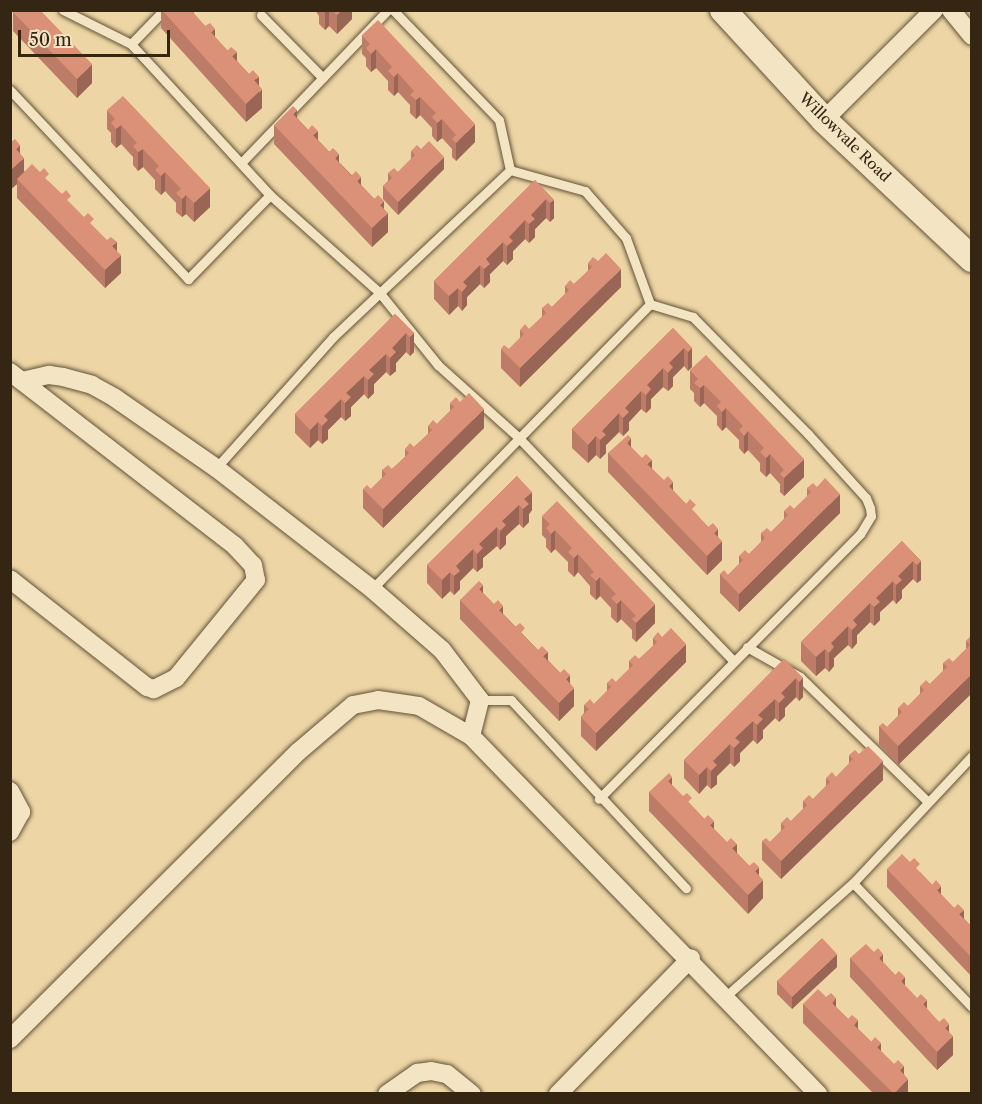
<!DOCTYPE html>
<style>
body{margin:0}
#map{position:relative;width:982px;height:1104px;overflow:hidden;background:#edd5a5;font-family:"Libre Caslon Text",serif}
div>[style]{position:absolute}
.roads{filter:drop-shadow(0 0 2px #625238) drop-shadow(0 0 2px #625238)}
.lane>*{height:9px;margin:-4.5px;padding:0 4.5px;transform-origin:4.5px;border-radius:4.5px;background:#f3e4c4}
.street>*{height:18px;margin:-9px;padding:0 9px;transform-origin:9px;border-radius:9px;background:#f3e4c4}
.secondary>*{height:26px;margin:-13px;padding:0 13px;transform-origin:13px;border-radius:13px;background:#f3e4c4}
.wall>*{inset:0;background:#bc7c67}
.shaded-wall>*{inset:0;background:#996554}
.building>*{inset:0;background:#db9078}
span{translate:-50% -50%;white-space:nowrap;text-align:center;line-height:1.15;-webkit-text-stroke:5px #f3e4c4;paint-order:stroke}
.street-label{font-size:15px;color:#342613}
.frame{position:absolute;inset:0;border:12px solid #342613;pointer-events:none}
.scale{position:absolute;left:18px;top:30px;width:152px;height:27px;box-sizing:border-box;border:3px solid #342613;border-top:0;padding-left:8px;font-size:18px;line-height:21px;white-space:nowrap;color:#342613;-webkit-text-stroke:4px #f3e4c4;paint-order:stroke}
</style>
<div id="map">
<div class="roads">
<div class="lane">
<div style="left:63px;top:10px;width:76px;rotate:26.6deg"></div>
<div style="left:131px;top:44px;width:205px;rotate:47.4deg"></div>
<div style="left:270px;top:195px;width:146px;rotate:41.7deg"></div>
<div style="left:379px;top:292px;width:94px;rotate:51.1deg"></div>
<div style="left:438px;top:365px;width:109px;rotate:42deg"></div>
<div style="left:519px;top:438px;width:308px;rotate:46.1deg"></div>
<div style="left:261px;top:15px;width:88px;rotate:45.5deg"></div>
<div style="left:131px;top:44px;width:47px;rotate:-45.9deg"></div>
<div style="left:10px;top:90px;width:260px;rotate:46.7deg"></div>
<div style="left:188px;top:279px;width:117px;rotate:-45.7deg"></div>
<div style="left:242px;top:162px;width:211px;rotate:-46.2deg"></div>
<div style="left:510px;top:170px;width:78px;rotate:15.6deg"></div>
<div style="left:585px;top:191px;width:62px;rotate:48.9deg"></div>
<div style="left:626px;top:238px;width:70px;rotate:70deg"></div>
<div style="left:650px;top:304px;width:45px;rotate:16.8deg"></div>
<div style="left:693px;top:317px;width:164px;rotate:45.5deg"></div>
<div style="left:808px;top:434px;width:86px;rotate:47.8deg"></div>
<div style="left:866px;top:498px;width:11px;rotate:68deg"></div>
<div style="left:870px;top:508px;width:8px;rotate:83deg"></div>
<div style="left:871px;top:516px;width:21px;rotate:121deg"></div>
<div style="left:860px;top:534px;width:372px;rotate:134.6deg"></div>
<div style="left:216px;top:468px;width:176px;rotate:-48.2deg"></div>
<div style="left:333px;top:337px;width:243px;rotate:-43.3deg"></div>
<div style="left:510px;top:170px;width:51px;rotate:-102.4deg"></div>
<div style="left:499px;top:120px;width:153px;rotate:-133.9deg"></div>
<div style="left:372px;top:589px;width:398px;rotate:-45.7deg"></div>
<div style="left:747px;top:647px;width:61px;rotate:29.5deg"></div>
<div style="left:800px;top:677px;width:177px;rotate:44.3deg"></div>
<div style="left:480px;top:700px;width:31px"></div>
<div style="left:511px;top:700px;width:257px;rotate:47.1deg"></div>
<div style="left:853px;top:883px;width:172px;rotate:46.2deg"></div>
<div style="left:726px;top:996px;width:170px;rotate:-41.7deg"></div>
<div style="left:853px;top:883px;width:174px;rotate:-46.9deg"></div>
</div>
<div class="street">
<div style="left:951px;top:10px;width:33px;rotate:51deg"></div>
<div style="left:824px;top:120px;width:156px;rotate:-45deg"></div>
<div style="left:10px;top:372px;width:284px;rotate:37.7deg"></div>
<div style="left:235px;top:546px;width:26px;rotate:47deg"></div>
<div style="left:253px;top:565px;width:15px;rotate:79deg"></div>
<div style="left:256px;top:580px;width:127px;rotate:129.2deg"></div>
<div style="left:176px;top:678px;width:25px;rotate:153deg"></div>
<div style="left:154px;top:689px;width:7px;rotate:-164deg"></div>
<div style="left:147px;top:687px;width:174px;rotate:-141.8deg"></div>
<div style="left:22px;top:381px;width:28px;rotate:-13deg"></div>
<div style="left:49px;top:375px;width:14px;rotate:8deg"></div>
<div style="left:63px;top:377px;width:30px;rotate:15deg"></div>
<div style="left:92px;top:385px;width:26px;rotate:29deg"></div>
<div style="left:115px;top:398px;width:123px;rotate:34.7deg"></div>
<div style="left:216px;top:468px;width:197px;rotate:37.8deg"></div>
<div style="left:372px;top:589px;width:93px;rotate:41.1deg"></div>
<div style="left:442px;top:650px;width:63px;rotate:52.8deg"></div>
<div style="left:480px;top:700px;width:37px;rotate:104deg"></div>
<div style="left:10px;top:791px;width:24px;rotate:62deg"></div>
<div style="left:21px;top:812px;width:23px;rotate:119deg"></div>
<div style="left:10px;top:1039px;width:407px;rotate:-44.9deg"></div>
<div style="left:298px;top:752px;width:72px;rotate:-40.5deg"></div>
<div style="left:353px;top:705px;width:25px;rotate:-11deg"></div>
<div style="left:378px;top:700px;width:41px;rotate:8.3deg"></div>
<div style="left:419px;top:706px;width:60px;rotate:30deg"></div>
<div style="left:471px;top:736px;width:499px;rotate:45.9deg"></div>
<div style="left:387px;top:1094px;width:37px;rotate:-35deg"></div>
<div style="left:417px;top:1073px;width:14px;rotate:-8deg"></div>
<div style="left:431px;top:1071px;width:16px;rotate:11deg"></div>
<div style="left:447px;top:1074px;width:32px;rotate:39deg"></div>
<div style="left:558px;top:1094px;width:190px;rotate:-45.6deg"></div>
</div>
<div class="secondary">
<div style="left:723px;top:10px;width:149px;rotate:47.4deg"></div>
<div style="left:824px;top:120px;width:203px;rotate:43.2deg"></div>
</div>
</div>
<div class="wall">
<div style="clip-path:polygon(161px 10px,194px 10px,194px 14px,259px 85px,262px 108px,246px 122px,161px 28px)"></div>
<div style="clip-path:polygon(315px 10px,352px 10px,352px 19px,337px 34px,329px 26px,325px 30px,319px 24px,319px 16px)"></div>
<div style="clip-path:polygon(13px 12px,92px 83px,77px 98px,13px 31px)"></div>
<div style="clip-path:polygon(362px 35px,475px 142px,456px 161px,452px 157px,452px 149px,442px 138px,437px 142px,432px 136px,432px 128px,420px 115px,416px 119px,410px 113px,410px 105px,398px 92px,394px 96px,388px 90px,388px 81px,376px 68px,371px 72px,366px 66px,366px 58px,362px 54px)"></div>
<div style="clip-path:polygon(107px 110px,210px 207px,194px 222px,186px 214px,182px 217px,176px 212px,176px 203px,165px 191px,161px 195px,155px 189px,155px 180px,143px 167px,138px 171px,133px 165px,133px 157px,121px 144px,116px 148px,111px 142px,111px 133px,107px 129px)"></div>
<div style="clip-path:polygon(297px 118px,384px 209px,388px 232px,372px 247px,274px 144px,274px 125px)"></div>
<div style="clip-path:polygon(10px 143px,20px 153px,24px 171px,49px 182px,117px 251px,121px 273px,105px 288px,17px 198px,17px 184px,10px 190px)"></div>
<div style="clip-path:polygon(411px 151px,444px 169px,398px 215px,383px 199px,383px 186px,388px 181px,388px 173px,398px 172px,411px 159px)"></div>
<div style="clip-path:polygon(535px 180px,554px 200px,554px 218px,550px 222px,546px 218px,535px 229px,535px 237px,529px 243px,525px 239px,513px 251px,513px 259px,507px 265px,503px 261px,490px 274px,490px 282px,484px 288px,480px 284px,467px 297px,467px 305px,462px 311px,458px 306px,449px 315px,434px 299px,434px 281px)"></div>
<div style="clip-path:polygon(588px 263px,621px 287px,520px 387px,501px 368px,501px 349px,509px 349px,520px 338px,520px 330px,529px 329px,542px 317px,542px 308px,552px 307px,565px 294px,565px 286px,574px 284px,588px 271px)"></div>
<div style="clip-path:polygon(395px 314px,414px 333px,414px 352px,410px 356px,406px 352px,396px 363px,396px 371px,390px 376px,386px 372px,374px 384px,374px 393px,368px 399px,364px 394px,351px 407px,351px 416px,345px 421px,341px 417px,328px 430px,328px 439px,322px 444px,318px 440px,310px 448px,295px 433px,295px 414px)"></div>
<div style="clip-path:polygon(673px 328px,692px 348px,692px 367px,688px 371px,684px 366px,673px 377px,673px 386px,668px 391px,663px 387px,651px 399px,651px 408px,646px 413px,641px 409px,629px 422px,629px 430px,623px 436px,619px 432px,606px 445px,606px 453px,600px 459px,596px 455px,588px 463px,572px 448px,572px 429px)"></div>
<div style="clip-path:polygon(690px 370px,804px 477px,784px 496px,780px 492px,780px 484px,770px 473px,766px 477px,760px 471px,760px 463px,748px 450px,744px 454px,739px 448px,739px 440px,726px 427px,722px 431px,717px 425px,717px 416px,704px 403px,700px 407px,694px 401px,694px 393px,690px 389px)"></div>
<div style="clip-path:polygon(450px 403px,484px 428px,383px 528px,363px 508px,363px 489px,371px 489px,382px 478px,382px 470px,392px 469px,405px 457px,405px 449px,414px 447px,428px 434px,428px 426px,437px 424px,450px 411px)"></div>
<div style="clip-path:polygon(631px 447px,718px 537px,722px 560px,707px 575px,608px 472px,608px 453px)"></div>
<div style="clip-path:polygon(517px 476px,532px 510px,529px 514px,529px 522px,523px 528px,519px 524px,506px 536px,506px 544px,500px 550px,497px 546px,483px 558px,483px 567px,477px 572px,473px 568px,460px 581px,460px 589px,454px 595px,450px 591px,442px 599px,427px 583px,427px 565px)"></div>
<div style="clip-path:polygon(807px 488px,840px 513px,739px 612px,720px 593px,720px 574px,728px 575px,739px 564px,739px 556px,749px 554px,761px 542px,761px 533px,771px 532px,784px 519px,784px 511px,794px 509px,807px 497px)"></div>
<div style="clip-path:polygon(542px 516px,655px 623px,636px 642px,632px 638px,632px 630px,621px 619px,617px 623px,611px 617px,611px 608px,600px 596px,596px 600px,590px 594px,590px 586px,578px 572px,574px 577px,568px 571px,568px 562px,555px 549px,551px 553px,546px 547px,546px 539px,542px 535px)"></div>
<div style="clip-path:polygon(902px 541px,921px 561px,921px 580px,917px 583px,913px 579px,902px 590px,902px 598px,896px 604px,893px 600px,880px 612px,880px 620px,874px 626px,870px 622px,857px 635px,857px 643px,852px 649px,848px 645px,834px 658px,834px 666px,829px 672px,825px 668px,816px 676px,801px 661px,801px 642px)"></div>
<div style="clip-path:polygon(483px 593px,570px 683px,574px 706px,559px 721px,460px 619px,460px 600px)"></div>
<div style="clip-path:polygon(972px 635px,972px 693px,898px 765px,879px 745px,879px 726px,887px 727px,898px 716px,898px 708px,908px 706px,920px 694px,920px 686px,930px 684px,943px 671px,943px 663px,953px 662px,966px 649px,966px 641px)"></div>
<div style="clip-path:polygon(653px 638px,686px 662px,596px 751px,581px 736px,581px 717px,584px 713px,584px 705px,594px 704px,607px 691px,607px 683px,616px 682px,629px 669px,629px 661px,639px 659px,653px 646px)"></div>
<div style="clip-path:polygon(784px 659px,803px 678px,803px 697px,799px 701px,796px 697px,785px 708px,785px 716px,779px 722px,775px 718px,763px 730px,763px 738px,757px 744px,753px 740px,740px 753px,740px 761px,734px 767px,730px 763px,717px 776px,717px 784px,711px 789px,707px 785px,699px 794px,684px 778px,684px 760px)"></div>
<div style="clip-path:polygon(849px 755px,883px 780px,781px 879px,762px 860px,762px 841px,770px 842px,781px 831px,781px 823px,791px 821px,803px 809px,803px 801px,813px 799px,826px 786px,826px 778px,836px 777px,849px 764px)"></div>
<div style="clip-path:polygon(672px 785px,759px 876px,763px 898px,748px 914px,649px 811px,649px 792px)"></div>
<div style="clip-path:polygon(887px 869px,920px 872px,972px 927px,972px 977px,887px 887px)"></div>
<div style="clip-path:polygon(850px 958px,883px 962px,949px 1033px,953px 1055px,937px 1070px,850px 977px)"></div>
<div style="clip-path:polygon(837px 967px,792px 1009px,777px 994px,777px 981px)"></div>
<div style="clip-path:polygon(803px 1004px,836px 1007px,904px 1074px,908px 1094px,874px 1094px,803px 1023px)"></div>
</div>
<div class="shaded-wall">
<div style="clip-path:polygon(325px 10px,329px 10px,329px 26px,325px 30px)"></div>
<div style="clip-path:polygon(342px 10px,352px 10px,352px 19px,337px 34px,337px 15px)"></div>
<div style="clip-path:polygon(215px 29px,215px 47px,211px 32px)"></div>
<div style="clip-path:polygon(376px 49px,376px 68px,371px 72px,371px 54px)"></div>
<div style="clip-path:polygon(237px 52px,237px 71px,232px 56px)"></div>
<div style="clip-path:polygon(92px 64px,92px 83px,77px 98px,77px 79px)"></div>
<div style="clip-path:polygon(398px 73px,398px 92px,394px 96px,394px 77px)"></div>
<div style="clip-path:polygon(259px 77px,259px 93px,262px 89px,262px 108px,246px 122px,246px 104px,254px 80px)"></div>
<div style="clip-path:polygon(420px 97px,420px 115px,416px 119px,416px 100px)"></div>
<div style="clip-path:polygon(297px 110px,297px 129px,293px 114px)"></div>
<div style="clip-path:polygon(442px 119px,442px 138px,437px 142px,437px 123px)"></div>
<div style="clip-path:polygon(475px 124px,475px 142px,456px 161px,456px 143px)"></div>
<div style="clip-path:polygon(121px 125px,121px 144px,116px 148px,116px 129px)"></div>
<div style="clip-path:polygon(318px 131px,318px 150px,313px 135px)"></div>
<div style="clip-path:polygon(20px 145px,20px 162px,24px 158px,24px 176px,17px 179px,17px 184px,10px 190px,10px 171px,16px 149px)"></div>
<div style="clip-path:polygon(143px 149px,143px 167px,138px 171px,138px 152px)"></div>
<div style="clip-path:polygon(339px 154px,339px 173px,335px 158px)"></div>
<div style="clip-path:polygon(444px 157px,444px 169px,398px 215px,398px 202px)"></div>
<div style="clip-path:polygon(165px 172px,165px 191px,161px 195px,161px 176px)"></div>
<div style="clip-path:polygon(361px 177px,361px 196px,357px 181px)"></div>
<div style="clip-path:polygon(210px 188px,210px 207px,194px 222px,194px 203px)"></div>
<div style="clip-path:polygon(186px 195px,186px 214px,182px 217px,182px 199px)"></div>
<div style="clip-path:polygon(546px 199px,546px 218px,535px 229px,535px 237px,529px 243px,529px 224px,531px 215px)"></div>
<div style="clip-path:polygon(554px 200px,554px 218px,550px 222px,550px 203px)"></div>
<div style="clip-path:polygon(384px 201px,384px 217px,388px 213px,388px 232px,372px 247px,372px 228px,380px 205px)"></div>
<div style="clip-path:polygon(525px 220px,525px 239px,513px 251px,513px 259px,507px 265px,507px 246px,509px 237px)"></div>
<div style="clip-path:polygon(117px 242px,117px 259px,121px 255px,121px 273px,105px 288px,105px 270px,112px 246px)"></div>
<div style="clip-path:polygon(503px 242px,503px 261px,490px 274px,490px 282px,484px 288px,484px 269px,486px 259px)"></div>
<div style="clip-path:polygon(480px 265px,480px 284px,467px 297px,467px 305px,462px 311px,462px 292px,463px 282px)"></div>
<div style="clip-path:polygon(621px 269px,621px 287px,520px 387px,520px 368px)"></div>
<div style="clip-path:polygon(458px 288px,458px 306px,449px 315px,449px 296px)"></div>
<div style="clip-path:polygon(406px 333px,406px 352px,396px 363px,396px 371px,390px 376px,390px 358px,392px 348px)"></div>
<div style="clip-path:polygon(414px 333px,414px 352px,410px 356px,410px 337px)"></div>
<div style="clip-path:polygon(684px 348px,684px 366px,673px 377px,673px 386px,668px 391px,668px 373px,669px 363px)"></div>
<div style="clip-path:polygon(692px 348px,692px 367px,688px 371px,688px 352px)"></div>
<div style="clip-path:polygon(386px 354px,386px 372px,374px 384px,374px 393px,368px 399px,368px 380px,369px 370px)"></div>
<div style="clip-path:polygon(663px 368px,663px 387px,651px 399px,651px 408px,646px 413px,646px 395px,647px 385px)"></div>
<div style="clip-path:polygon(364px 376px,364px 394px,351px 407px,351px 416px,345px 421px,345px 403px,346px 393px)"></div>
<div style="clip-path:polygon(704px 385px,704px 403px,700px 407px,700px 388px)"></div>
<div style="clip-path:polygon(641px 391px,641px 409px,629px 422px,629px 430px,623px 436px,623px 418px,625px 408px)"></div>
<div style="clip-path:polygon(341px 399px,341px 417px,328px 430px,328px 439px,322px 444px,322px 426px,324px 416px)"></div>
<div style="clip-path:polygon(726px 408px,726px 427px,722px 431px,722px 412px)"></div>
<div style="clip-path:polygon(484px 409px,484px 428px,383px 528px,383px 509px)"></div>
<div style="clip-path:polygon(619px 413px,619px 432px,606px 445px,606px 453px,600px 459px,600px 440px,602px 431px)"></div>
<div style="clip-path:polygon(318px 422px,318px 440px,310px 448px,310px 430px)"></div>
<div style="clip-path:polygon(748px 431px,748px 450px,744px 454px,744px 436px)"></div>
<div style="clip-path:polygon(596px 436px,596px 455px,588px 463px,588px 445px)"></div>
<div style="clip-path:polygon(631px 438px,631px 457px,627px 443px)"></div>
<div style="clip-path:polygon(770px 454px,770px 473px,766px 477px,766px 458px)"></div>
<div style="clip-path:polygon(804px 459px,804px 477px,784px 496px,784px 478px)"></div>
<div style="clip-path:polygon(652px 460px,652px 478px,647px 464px)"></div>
<div style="clip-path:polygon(673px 482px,673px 501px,669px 486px)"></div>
<div style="clip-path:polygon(532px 492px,532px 510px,529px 514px,529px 522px,523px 528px,523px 509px,524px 499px)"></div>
<div style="clip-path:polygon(840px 494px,840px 513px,739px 612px,739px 594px)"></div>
<div style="clip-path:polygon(519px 505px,519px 524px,506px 536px,506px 544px,500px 550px,500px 531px,502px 521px)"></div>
<div style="clip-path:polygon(497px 527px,497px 546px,483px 558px,483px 567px,477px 572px,477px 554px,479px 544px)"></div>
<div style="clip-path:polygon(718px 529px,718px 545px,722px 541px,722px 560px,707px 575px,707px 556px,714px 533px)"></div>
<div style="clip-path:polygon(555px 530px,555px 549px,551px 553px,551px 534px)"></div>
<div style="clip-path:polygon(473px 549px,473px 568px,460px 581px,460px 589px,454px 595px,454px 576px,456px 566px)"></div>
<div style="clip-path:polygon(578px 554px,578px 572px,574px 577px,574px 558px)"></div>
<div style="clip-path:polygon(913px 561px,913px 579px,902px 590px,902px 598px,896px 604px,896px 585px,898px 576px)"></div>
<div style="clip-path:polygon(921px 561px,921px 580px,917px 583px,917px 565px)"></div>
<div style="clip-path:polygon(450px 572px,450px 591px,442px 599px,442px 580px)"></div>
<div style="clip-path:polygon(600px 577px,600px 596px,596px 600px,596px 581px)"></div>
<div style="clip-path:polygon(893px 581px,893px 600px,880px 612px,880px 620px,874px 626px,874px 607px,876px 598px)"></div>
<div style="clip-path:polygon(483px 585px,483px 603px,479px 589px)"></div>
<div style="clip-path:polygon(621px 600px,621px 619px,617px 623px,617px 604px)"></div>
<div style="clip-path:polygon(870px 603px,870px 622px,857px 635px,857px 643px,852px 649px,852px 630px,853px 620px)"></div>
<div style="clip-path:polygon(655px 604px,655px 623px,636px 642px,636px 623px)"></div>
<div style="clip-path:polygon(503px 606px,503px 625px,499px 610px)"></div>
<div style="clip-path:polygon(848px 626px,848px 645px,834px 658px,834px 666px,829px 672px,829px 653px,831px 643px)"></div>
<div style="clip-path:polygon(686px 644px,686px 662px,596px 751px,596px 733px)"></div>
<div style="clip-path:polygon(825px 649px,825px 668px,816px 676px,816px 657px)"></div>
<div style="clip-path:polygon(548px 652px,548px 670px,543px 656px)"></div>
<div style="clip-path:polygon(972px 674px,972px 693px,898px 765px,898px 746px)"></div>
<div style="clip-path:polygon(570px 675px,570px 692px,574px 688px,574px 706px,559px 721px,559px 703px,566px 679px)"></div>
<div style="clip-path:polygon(796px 678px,796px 697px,785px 708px,785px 716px,779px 722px,779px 703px,781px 693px)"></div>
<div style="clip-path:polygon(803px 678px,803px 697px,799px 701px,799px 682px)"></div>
<div style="clip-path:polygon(775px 699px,775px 718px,763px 730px,763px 738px,757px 744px,757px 725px,758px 715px)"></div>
<div style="clip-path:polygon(753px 721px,753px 740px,740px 753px,740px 761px,734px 767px,734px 748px,735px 738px)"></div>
<div style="clip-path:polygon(730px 744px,730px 763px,717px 776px,717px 784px,711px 789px,711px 771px,713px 761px)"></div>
<div style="clip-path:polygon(883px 761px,883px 780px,781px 879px,781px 861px)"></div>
<div style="clip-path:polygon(707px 767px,707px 785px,699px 794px,699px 775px)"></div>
<div style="clip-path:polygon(672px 777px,672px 796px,668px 781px)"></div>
<div style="clip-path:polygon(714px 821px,714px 839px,710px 825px)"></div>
<div style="clip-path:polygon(737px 844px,737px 863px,732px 848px)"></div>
<div style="clip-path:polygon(759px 867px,759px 884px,763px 880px,763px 898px,748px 914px,748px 895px,755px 871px)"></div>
<div style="clip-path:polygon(941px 886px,941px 905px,937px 890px)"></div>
<div style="clip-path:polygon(964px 910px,964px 928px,959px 914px)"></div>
<div style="clip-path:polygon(837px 954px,837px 967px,792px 1009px,792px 997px)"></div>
<div style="clip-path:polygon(883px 954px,883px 972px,879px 958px)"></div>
<div style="clip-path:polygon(905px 977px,905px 995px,901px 981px)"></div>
<div style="clip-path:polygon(836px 998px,836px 1017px,832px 1003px)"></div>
<div style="clip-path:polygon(927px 1000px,927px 1019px,923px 1004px)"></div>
<div style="clip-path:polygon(858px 1020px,858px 1039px,854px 1025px)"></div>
<div style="clip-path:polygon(949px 1024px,949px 1040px,953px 1036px,953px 1055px,937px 1070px,937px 1052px,945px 1028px)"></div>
<div style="clip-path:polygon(881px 1043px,881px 1062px,877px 1047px)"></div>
<div style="clip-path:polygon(904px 1066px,904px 1083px,908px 1079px,908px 1094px,894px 1094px,900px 1070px)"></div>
</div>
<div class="building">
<div style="clip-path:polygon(14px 10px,40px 10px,92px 64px,77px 79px,13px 12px)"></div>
<div style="clip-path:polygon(162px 10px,191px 10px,205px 26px,210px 23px,215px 29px,211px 32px,227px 51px,231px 47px,237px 52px,232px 56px,249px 74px,253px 70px,259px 77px,254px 80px,262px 89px,246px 104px)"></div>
<div style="clip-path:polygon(332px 10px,342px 10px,337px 15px)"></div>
<div style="clip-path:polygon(378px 20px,475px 124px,456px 143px,452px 139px,456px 135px,442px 119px,437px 123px,432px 117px,436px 113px,420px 97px,416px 100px,410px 95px,414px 91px,398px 73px,394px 77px,388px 71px,392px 67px,376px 49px,371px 54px,366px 48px,370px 44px,362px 35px)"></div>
<div style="clip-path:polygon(123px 96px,210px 188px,194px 203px,186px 195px,182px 199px,176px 193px,181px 189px,165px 172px,161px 176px,155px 170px,159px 166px,143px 149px,138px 152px,133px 146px,137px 143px,121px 125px,116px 129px,111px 123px,115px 119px,107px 110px)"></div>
<div style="clip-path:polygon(293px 106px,297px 110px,293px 114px,308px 130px,312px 125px,318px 131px,313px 135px,329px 152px,333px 148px,339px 154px,335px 158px,351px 176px,356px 171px,361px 177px,357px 181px,374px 199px,378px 195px,384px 201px,380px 205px,388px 213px,372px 228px,274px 125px)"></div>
<div style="clip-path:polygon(15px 139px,20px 145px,16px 149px,24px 158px,10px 171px,10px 143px)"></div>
<div style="clip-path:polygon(429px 141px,444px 157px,398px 202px,383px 186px,392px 178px,388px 173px,394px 168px,398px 172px,415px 155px,411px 151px,417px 145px,421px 149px)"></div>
<div style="clip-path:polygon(32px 164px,40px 172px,44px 168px,49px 174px,45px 178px,62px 194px,66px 190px,71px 196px,67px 200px,84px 217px,88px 213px,94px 219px,90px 223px,107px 240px,111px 237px,117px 242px,112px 246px,121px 255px,105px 270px,17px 179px)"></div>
<div style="clip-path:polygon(535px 180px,554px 200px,550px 203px,546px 199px,531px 215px,535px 219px,529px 224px,525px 220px,509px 237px,513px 241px,507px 246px,503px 242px,486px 259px,490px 264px,484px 269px,480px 265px,463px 282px,467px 286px,462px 292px,458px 288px,449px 296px,434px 281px)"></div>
<div style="clip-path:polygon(606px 253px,621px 269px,520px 368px,501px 349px,504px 345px,509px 349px,524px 334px,520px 330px,525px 324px,529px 329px,546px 313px,542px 308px,548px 303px,552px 307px,569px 290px,565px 286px,570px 280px,574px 284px,592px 267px,588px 263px,593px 257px,598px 261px)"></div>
<div style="clip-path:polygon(395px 314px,414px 333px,410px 337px,406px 333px,392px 348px,396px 352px,390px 358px,386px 354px,369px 370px,374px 374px,368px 380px,364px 376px,346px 393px,351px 397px,345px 403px,341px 399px,324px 416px,328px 420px,322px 426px,318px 422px,310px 430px,295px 414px)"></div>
<div style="clip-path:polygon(673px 328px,692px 348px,688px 352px,684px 348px,669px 363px,673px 367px,668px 373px,663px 368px,647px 385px,651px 389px,646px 395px,641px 391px,625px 408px,629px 412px,623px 418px,619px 413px,602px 431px,606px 435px,600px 440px,596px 436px,588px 445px,572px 429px)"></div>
<div style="clip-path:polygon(706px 355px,804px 459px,784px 478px,780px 474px,784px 470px,770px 454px,766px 458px,760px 452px,764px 448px,748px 431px,744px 436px,739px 430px,743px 426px,726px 408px,722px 412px,717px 406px,721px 402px,704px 385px,700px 388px,694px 383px,698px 379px,690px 370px)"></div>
<div style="clip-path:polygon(469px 393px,484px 409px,383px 509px,363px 489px,367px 485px,371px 489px,386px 474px,382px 470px,388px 465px,392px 469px,409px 453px,405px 449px,410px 443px,414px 447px,432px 430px,428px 426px,433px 420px,437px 424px,454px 407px,450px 403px,456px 397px,460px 402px)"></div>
<div style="clip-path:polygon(628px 435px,631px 438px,627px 443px,642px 458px,646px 454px,652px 460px,647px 464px,664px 480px,668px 476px,673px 482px,669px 486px,686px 504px,690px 499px,696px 505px,692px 509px,708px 527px,713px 523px,718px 529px,714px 533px,722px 541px,707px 556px,608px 453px)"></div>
<div style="clip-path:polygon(517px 476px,532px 492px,524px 499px,529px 504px,523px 509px,519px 505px,502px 521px,506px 525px,500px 531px,497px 527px,479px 544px,483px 548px,477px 554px,473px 549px,456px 566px,460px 571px,454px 576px,450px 572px,442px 580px,427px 565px)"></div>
<div style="clip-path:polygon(825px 478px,840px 494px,739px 594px,720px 574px,724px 570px,728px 575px,743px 560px,739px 556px,745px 550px,749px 554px,765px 538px,761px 533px,767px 528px,771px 532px,788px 515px,784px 511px,790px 505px,794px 509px,811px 492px,807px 488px,813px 483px,817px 487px)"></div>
<div style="clip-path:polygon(557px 501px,655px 604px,636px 623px,632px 619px,636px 616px,621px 600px,617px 604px,611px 598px,616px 594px,600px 577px,596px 581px,590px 575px,594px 572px,578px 554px,574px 558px,568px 552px,572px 548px,555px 530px,551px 534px,546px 528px,550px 524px,542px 516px)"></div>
<div style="clip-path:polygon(902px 541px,921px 561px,917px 565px,913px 561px,898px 576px,902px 580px,896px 585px,893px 581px,876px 598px,880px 602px,874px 607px,870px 603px,853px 620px,857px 625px,852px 630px,848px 626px,831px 643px,834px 647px,829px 653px,825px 649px,816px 657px,801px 642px)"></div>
<div style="clip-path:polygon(479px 581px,483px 585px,479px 589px,494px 604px,498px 600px,503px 606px,499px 610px,515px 627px,520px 623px,525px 628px,521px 633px,538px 650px,542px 646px,548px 652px,543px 656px,560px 673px,564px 669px,570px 675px,566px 679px,574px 688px,559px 703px,460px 600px)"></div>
<div style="clip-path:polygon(671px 628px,686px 644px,596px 733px,581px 717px,589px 709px,584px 705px,590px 699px,594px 704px,611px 687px,607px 683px,612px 678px,616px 682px,633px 665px,629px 661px,635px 655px,639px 659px,657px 642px,653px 638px,658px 632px,662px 637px)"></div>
<div style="clip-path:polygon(972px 635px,972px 674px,898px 746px,879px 726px,883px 723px,887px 727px,902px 712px,898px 708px,904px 702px,908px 706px,924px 690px,920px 686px,926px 680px,930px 684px,947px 667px,943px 663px,949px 658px,953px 662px,970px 645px,966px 641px)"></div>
<div style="clip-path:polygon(784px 659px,803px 678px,799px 682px,796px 678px,781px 693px,785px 697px,779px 703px,775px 699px,758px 715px,763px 719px,757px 725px,753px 721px,735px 738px,740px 742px,734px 748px,730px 744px,713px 761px,717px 765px,711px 771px,707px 767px,699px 775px,684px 760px)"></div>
<div style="clip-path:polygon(868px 746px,883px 761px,781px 861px,762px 841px,766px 838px,770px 842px,785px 827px,781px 823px,787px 817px,791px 821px,807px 805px,803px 801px,809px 795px,813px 799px,830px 782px,826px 778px,832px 772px,836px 777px,853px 759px,849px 755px,855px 750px,859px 754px)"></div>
<div style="clip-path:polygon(669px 773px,672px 777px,668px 781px,683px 796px,687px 793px,692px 798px,688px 802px,704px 819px,708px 815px,714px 821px,710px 825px,727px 842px,731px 838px,737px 844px,732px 848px,749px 866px,754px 862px,759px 867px,755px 871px,763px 880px,748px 895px,649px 792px)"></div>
<div style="clip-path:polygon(902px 854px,910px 862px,914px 858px,920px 864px,916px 868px,932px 885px,936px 880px,941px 886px,937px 890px,954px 908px,958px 904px,964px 910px,959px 914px,972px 927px,972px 958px,887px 869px)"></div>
<div style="clip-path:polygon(822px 938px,837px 954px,792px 997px,777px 981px)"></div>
<div style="clip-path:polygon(866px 944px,874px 952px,878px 948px,883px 954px,879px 958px,895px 975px,899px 971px,905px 977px,901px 981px,917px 998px,921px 994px,927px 1000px,923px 1004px,939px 1022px,944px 1018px,949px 1024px,945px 1028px,953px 1036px,937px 1052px,850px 958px)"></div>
<div style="clip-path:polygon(818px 989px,826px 997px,831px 993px,836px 998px,832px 1003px,848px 1019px,852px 1015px,858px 1020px,854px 1025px,871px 1042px,875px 1037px,881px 1043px,877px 1047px,894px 1064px,898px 1060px,904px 1066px,900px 1070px,908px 1079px,894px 1094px,803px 1004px)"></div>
</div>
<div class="street-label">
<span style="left:845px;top:137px;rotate:44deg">Willowvale Road</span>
</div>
<div class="frame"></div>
<div class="scale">50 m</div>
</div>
